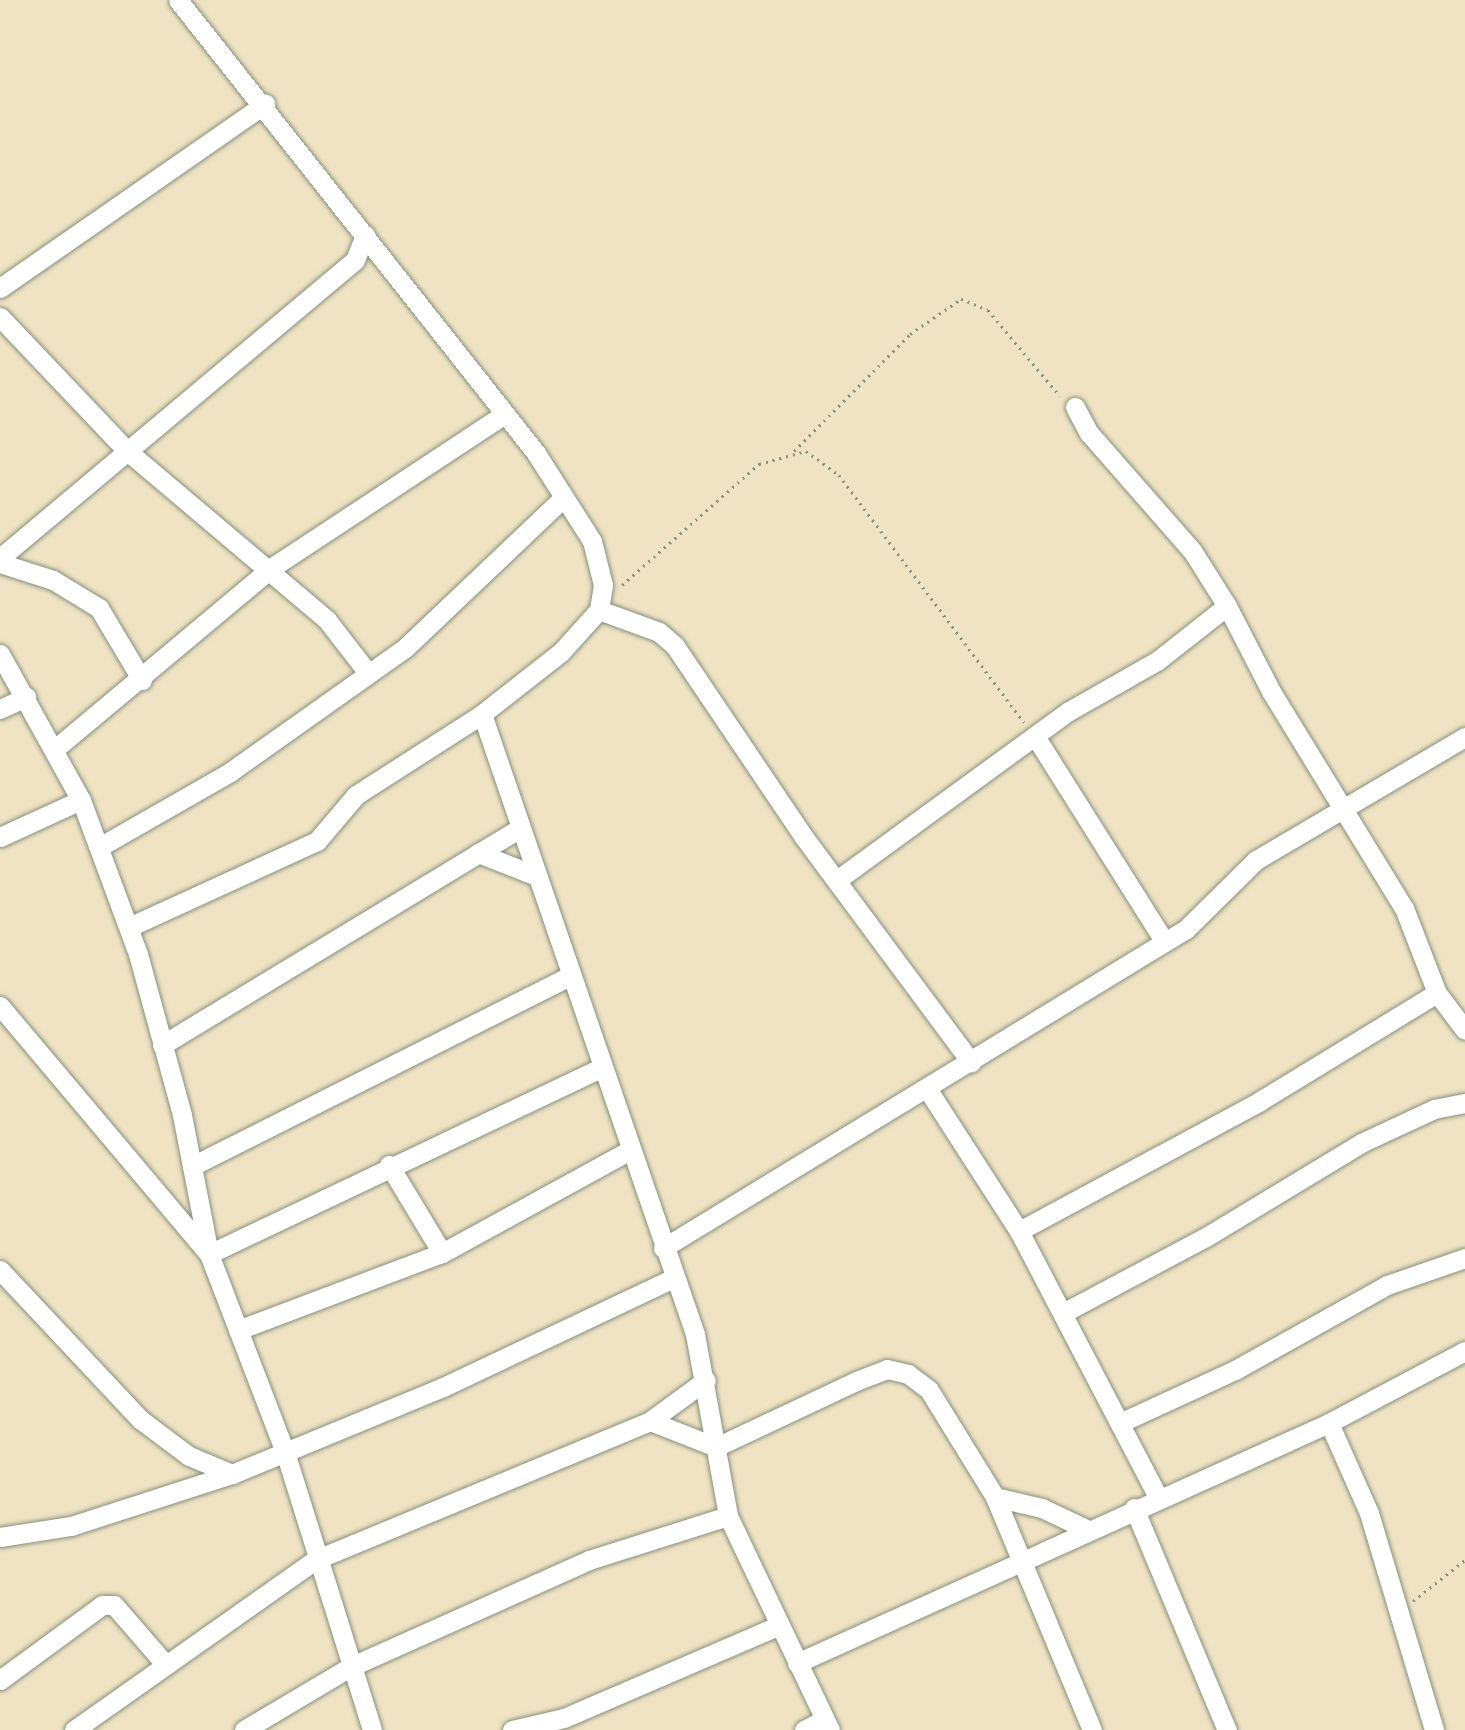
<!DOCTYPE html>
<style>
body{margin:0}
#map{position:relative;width:1465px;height:1730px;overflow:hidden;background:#efe3c4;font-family:Cardo,serif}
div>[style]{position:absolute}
.path>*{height:2.5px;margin-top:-1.25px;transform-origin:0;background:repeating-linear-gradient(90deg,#87907c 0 2px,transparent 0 7px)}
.roads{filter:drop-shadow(0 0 2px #87907c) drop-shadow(0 0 2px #87907c)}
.minor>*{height:19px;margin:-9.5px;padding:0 9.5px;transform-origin:9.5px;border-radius:9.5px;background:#fff}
span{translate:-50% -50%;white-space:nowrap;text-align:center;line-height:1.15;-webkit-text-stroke:5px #fbf7ec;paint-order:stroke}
</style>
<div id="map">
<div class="path">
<div style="left:794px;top:451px;width:165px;rotate:-45.2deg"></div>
<div style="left:910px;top:334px;width:62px;rotate:-34.5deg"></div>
<div style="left:961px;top:299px;width:29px;rotate:22deg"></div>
<div style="left:988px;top:310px;width:112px;rotate:50.1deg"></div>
<div style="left:622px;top:585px;width:183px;rotate:-41.5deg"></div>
<div style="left:759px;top:464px;width:49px;rotate:-15.5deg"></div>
<div style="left:806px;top:451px;width:41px;rotate:36deg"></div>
<div style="left:839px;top:475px;width:309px;rotate:53.2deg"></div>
<div style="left:1413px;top:1601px;width:66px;rotate:-38.3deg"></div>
</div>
<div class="roads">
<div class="minor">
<div style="left:0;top:288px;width:323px;rotate:-34.8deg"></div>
<div style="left:0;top:317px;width:183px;rotate:46.5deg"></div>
<div style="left:126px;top:450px;width:263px;rotate:40.2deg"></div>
<div style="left:327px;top:620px;width:67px;rotate:52.3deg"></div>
<div style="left:1075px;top:407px;width:30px;rotate:62deg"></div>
<div style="left:1089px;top:433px;width:158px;rotate:48.8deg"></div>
<div style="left:1193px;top:552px;width:64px;rotate:57.8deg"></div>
<div style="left:1227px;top:606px;width:98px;rotate:62.7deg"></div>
<div style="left:1272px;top:693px;width:252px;rotate:58.5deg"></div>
<div style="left:1404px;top:908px;width:91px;rotate:68.8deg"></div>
<div style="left:1437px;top:993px;width:46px;rotate:52.9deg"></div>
<div style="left:0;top:558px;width:463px;rotate:-40deg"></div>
<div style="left:355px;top:260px;width:27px;rotate:-68deg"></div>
<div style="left:0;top:563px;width:56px;rotate:17.8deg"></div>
<div style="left:53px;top:580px;width:54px;rotate:31.3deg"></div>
<div style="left:99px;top:608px;width:84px;rotate:59.2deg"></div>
<div style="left:599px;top:610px;width:64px;rotate:20.1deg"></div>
<div style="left:659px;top:632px;width:21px;rotate:41deg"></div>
<div style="left:675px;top:646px;width:229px;rotate:56deg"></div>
<div style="left:803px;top:836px;width:282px;rotate:53.4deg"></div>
<div style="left:0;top:654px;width:167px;rotate:61deg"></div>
<div style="left:81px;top:800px;width:164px;rotate:69.7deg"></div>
<div style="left:138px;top:954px;width:167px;rotate:74.7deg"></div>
<div style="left:182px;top:1115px;width:142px;rotate:79deg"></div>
<div style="left:209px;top:1254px;width:212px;rotate:69deg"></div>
<div style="left:285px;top:1452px;width:291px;rotate:72.6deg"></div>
<div style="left:0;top:709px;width:29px;rotate:-25deg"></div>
<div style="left:482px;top:714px;width:656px;rotate:71.04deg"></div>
<div style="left:695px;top:1334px;width:185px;rotate:79.7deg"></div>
<div style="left:728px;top:1516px;width:237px;rotate:64.5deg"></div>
<div style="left:1035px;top:736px;width:242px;rotate:57.8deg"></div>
<div style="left:56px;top:748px;width:280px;rotate:-39.9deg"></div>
<div style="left:271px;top:568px;width:278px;rotate:-33.4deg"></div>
<div style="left:0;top:837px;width:89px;rotate:-24.6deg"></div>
<div style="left:101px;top:846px;width:149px;rotate:-29.8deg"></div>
<div style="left:230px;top:772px;width:214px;rotate:-35.3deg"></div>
<div style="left:405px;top:648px;width:218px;rotate:-43.5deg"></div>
<div style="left:478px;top:853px;width:60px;rotate:21.4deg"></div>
<div style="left:837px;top:880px;width:287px;rotate:-36.1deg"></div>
<div style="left:1069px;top:711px;width:101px;rotate:-29.6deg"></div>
<div style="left:1157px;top:661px;width:89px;rotate:-38.2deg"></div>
<div style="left:129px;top:927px;width:207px;rotate:-24.6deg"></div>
<div style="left:317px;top:841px;width:60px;rotate:-49.7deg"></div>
<div style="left:356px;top:795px;width:150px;rotate:-32.7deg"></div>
<div style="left:482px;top:714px;width:100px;rotate:-38.1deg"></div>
<div style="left:561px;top:652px;width:57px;rotate:-47.9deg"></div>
<div style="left:599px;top:610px;width:25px;rotate:-81deg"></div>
<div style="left:603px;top:585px;width:45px;rotate:-104deg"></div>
<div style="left:592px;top:541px;width:104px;rotate:-122.5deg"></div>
<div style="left:536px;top:453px;width:577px;rotate:-128.32deg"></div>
<div style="left:0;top:1006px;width:324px;rotate:49.9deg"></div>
<div style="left:209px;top:1254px;width:435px;rotate:-25.4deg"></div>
<div style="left:162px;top:1045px;width:419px;rotate:-31.2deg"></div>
<div style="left:928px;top:1090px;width:168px;rotate:57.2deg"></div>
<div style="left:1019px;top:1231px;width:300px;rotate:62.4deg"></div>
<div style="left:389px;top:1165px;width:103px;rotate:58.9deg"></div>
<div style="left:192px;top:1166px;width:424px;rotate:-26.7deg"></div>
<div style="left:1019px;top:1231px;width:274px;rotate:-28.3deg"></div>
<div style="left:1260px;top:1101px;width:207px;rotate:-31.4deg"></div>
<div style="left:663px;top:1248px;width:613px;rotate:-31.38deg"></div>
<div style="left:1186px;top:929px;width:98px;rotate:-44.6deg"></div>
<div style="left:1256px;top:860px;width:243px;rotate:-30.5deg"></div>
<div style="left:0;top:1270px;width:206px;rotate:46.8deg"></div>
<div style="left:141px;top:1420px;width:60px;rotate:36.9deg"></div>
<div style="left:189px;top:1456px;width:47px;rotate:22.7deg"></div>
<div style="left:1063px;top:1313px;width:162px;rotate:-28deg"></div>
<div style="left:1206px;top:1237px;width:181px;rotate:-31.2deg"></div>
<div style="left:1361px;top:1143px;width:81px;rotate:-25deg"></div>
<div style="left:1434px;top:1109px;width:32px;rotate:-11deg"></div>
<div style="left:238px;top:1330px;width:218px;rotate:-20.7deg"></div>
<div style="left:442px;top:1253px;width:214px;rotate:-28.7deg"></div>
<div style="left:650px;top:1421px;width:71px;rotate:21.5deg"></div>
<div style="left:716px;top:1447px;width:155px;rotate:-25.2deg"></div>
<div style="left:856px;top:1381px;width:33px;rotate:-21deg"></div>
<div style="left:887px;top:1369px;width:22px;rotate:13deg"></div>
<div style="left:908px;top:1374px;width:26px;rotate:37deg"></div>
<div style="left:929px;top:1390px;width:126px;rotate:58.3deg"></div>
<div style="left:995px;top:1497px;width:252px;rotate:67.4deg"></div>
<div style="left:1122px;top:1422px;width:124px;rotate:-24.7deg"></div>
<div style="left:1235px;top:1370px;width:174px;rotate:-29.2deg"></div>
<div style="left:1387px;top:1285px;width:83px;rotate:-19.1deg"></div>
<div style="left:1329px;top:1423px;width:98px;rotate:66deg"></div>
<div style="left:1369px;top:1513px;width:227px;rotate:73.3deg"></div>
<div style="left:995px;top:1497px;width:48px;rotate:13.2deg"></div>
<div style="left:1042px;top:1508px;width:49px;rotate:25.5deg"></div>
<div style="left:1134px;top:1508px;width:241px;rotate:67.3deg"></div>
<div style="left:0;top:1537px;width:72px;rotate:-8.8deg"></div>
<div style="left:71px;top:1526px;width:169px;rotate:-17.9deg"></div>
<div style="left:232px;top:1474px;width:228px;rotate:-22.4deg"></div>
<div style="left:443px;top:1387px;width:255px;rotate:-25.3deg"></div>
<div style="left:797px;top:1663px;width:584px;rotate:-24.28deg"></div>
<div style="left:1329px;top:1423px;width:154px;rotate:-27.9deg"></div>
<div style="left:0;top:1680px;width:127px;rotate:-36.3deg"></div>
<div style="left:102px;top:1605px;width:12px"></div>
<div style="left:114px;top:1605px;width:79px;rotate:49.1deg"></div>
<div style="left:74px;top:1730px;width:295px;rotate:-35.2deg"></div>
<div style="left:315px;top:1560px;width:363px;rotate:-22.5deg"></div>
<div style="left:650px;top:1421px;width:69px;rotate:-36.2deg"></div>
<div style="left:244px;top:1730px;width:123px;rotate:-30.7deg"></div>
<div style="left:350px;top:1667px;width:262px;rotate:-24.1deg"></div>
<div style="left:589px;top:1560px;width:146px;rotate:-17.6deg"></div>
<div style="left:512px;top:1730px;width:53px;rotate:-13deg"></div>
<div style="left:564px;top:1718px;width:235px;rotate:-23.3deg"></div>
<div style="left:804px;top:1730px;width:22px;rotate:-27deg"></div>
</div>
</div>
</div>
